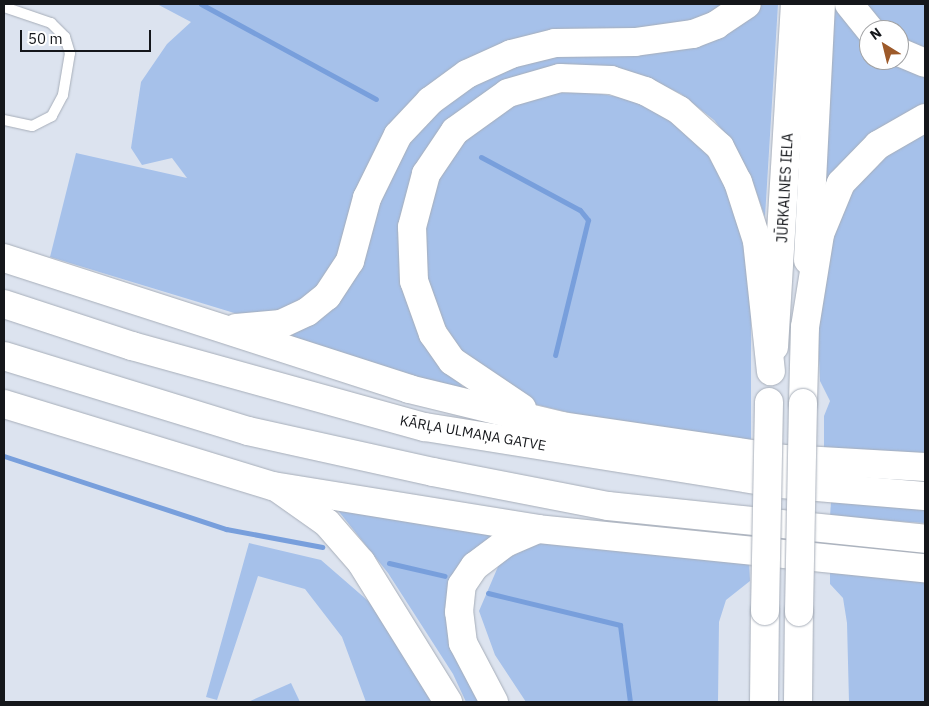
<!DOCTYPE html>
<meta charset="utf-8">
<style>
body{margin:0}
#map{position:relative;width:929px;height:706px;overflow:hidden;background:#dce3ef;font-family:"IBM Plex Sans",sans-serif}
div>[style]{position:absolute}
.green>*{inset:0;background:#a6c1ea}
.stream>*{height:5px;margin:-2.5px;padding:0 2.5px;transform-origin:2.5px;border-radius:2.5px;background:#789fdc}
.roads{filter:drop-shadow(0 0 1px #a7aeb9) drop-shadow(0 0 1px #a7aeb9)}
.lane>*{height:10px;margin:-5px;padding:0 5px;transform-origin:5px;border-radius:5px;background:#fff}
.secondary>*{height:28px;margin:-14px;padding:0 14px;transform-origin:14px;border-radius:14px;background:#fff}
.primary>*{height:28px;margin:-14px;padding:0 14px;transform-origin:14px;border-radius:14px;background:#fff}
.highway>*{height:28px;margin:-14px;padding:0 14px;transform-origin:14px;border-radius:14px;background:#fff}
.bridges{filter:drop-shadow(0 0 1px #a7aeb9) drop-shadow(0 0 1px #a7aeb9)}
.primary-bridge>*{height:28px;margin:-14px;padding:0 14px;transform-origin:14px;border-radius:14px;background:#fff}
span{translate:-50% -50%;white-space:nowrap;text-align:center;line-height:1.15;-webkit-text-stroke:5px #fff;paint-order:stroke}
.street-label{font-size:14px;color:#15171b}
.frame{position:absolute;inset:0;border:5px solid #15171b;pointer-events:none}
.north{position:absolute;left:859px;top:20px;width:50px;height:50px;box-sizing:border-box;background:#fff;border:1px solid #a1a2a4;border-radius:50%;rotate:324deg;font-size:14px;font-weight:700;line-height:20px;text-align:center;color:#15171b}
.north::after{content:'';display:block;margin:auto;width:18px;height:22px;background:#9d5a2a;clip-path:polygon(50% 0,100% 100%,50% 72%,0 100%)}
.scale{position:absolute;left:20px;top:30px;width:131px;height:22px;box-sizing:border-box;border:2px solid #15171b;border-top:0;padding-left:6px;font-size:15px;line-height:18px;white-space:nowrap;color:#15171b;-webkit-text-stroke:4px #fff;paint-order:stroke}
</style>
<div id="map">
<div class="green">
<div style="clip-path:polygon(157px 4px,732px 4px,715px 15px,441px 77px,333px 273px,303px 303px,254px 319px,50px 257px,76px 153px,187px 178px,172px 158px,142px 165px,131px 148px,141px 82px,167px 44px,191px 22px)"></div>
<div style="clip-path:polygon(761px 4px,778px 4px,765px 217px,751px 177px,730px 140px,714px 120px,681px 94px,656px 82px,540px 70px,522px 74px,478px 97px,443px 126px,401px 216px,451px 373px,468px 393px,289px 341px,423px 119px,507px 64px,754px 11px)"></div>
<div style="clip-path:polygon(832px 4px,869px 43px,869px 60px,893px 60px,925px 73px,925px 105px,868px 136px,823px 187px)"></div>
<div style="clip-path:polygon(860px 4px,925px 4px,925px 54px,899px 41px,899px 30px,884px 30px)"></div>
<div style="clip-path:polygon(584px 91px,636px 100px,665px 115px,697px 137px,729px 191px,751px 273px,751px 442px,644px 431px,534px 404px,466px 358px,438px 315px,428px 285px,425px 222px,441px 174px,467px 136px,510px 106px,547px 94px)"></div>
<div style="clip-path:polygon(925px 131px,925px 454px,824px 452px,824px 416px,830px 401px,820px 381px,818px 335px,823px 273px,833px 230px,851px 190px,880px 159px)"></div>
<div style="clip-path:polygon(831px 502px,925px 508px,925px 523px,830px 517px)"></div>
<div style="clip-path:polygon(336px 508px,496px 531px,465px 565px,485px 702px,466px 702px,453px 674px,388px 573px)"></div>
<div style="clip-path:polygon(539px 542px,749px 560px,750px 581px,726px 600px,719px 622px,718px 702px,526px 702px,495px 655px,479px 611px,500px 562px)"></div>
<div style="clip-path:polygon(249px 543px,321px 560px,374px 606px,433px 702px,366px 702px,342px 637px,305px 589px,258px 576px,217px 700px,206px 697px)"></div>
<div style="clip-path:polygon(830px 566px,925px 577px,925px 702px,849px 702px,847px 623px,843px 598px,830px 584px)"></div>
<div style="clip-path:polygon(291px 683px,300px 702px,248px 702px)"></div>
</div>
<div class="stream">
<div style="left:201px;top:4px;width:199px;rotate:28.5deg"></div>
<div style="left:481px;top:157px;width:112px;rotate:28.2deg"></div>
<div style="left:580px;top:210px;width:13px;rotate:51deg"></div>
<div style="left:588px;top:220px;width:139px;rotate:103.7deg"></div>
<div style="left:4px;top:456px;width:234px;rotate:18.2deg"></div>
<div style="left:226px;top:529px;width:98px;rotate:10.6deg"></div>
<div style="left:389px;top:563px;width:57px;rotate:13.1deg"></div>
<div style="left:488px;top:593px;width:136px;rotate:13.6deg"></div>
<div style="left:620px;top:625px;width:78px;rotate:82.6deg"></div>
</div>
<div class="roads">
<div class="lane">
<div style="left:4px;top:7px;width:50px;rotate:18.8deg"></div>
<div style="left:51px;top:23px;width:20px;rotate:45deg"></div>
<div style="left:65px;top:37px;width:17px;rotate:73deg"></div>
<div style="left:70px;top:53px;width:43px;rotate:99.5deg"></div>
<div style="left:63px;top:95px;width:24px;rotate:118deg"></div>
<div style="left:52px;top:116px;width:22px;rotate:153deg"></div>
<div style="left:32px;top:126px;width:29px;rotate:-168deg"></div>
</div>
<div class="secondary">
<div style="left:808px;top:260px;width:256px;rotate:-87.1deg"></div>
<div style="left:774px;top:347px;width:344px;rotate:-86.5deg"></div>
</div>
<div class="primary">
<div style="left:803px;top:403px;width:76px;rotate:-88.5deg"></div>
<div style="left:764px;top:702px;width:91px;rotate:-89.4deg"></div>
<div style="left:798px;top:702px;width:90px;rotate:-89.4deg"></div>
</div>
<div class="highway">
<div style="left:849px;top:4px;width:33px;rotate:51deg"></div>
<div style="left:899px;top:52px;width:28px;rotate:23deg"></div>
<div style="left:4px;top:258px;width:426px;rotate:17.9deg"></div>
<div style="left:409px;top:389px;width:157px;rotate:13.6deg"></div>
<div style="left:562px;top:426px;width:226px;rotate:8.4deg"></div>
<div style="left:786px;top:459px;width:139px;rotate:3.3deg"></div>
<div style="left:4px;top:304px;width:135px;rotate:18.2deg"></div>
<div style="left:132px;top:346px;width:304px;rotate:15.5deg"></div>
<div style="left:425px;top:427px;width:361px;rotate:9.1deg"></div>
<div style="left:781px;top:484px;width:144px;rotate:4.8deg"></div>
<div style="left:805px;top:327px;width:94px;rotate:-80.8deg"></div>
<div style="left:820px;top:234px;width:55px;rotate:-67.6deg"></div>
<div style="left:841px;top:183px;width:53px;rotate:-45.8deg"></div>
<div style="left:878px;top:145px;width:54px;rotate:-29.9deg"></div>
<div style="left:236px;top:328px;width:45px;rotate:-5.1deg"></div>
<div style="left:281px;top:324px;width:29px;rotate:-25deg"></div>
<div style="left:307px;top:312px;width:26px;rotate:-39deg"></div>
<div style="left:327px;top:296px;width:42px;rotate:-56.7deg"></div>
<div style="left:350px;top:261px;width:65px;rotate:-74.9deg"></div>
<div style="left:367px;top:198px;width:70px;rotate:-63.8deg"></div>
<div style="left:398px;top:135px;width:47px;rotate:-46.7deg"></div>
<div style="left:430px;top:101px;width:46px;rotate:-36.1deg"></div>
<div style="left:467px;top:74px;width:48px;rotate:-24.4deg"></div>
<div style="left:511px;top:54px;width:45px;rotate:-14deg"></div>
<div style="left:555px;top:43px;width:80px;rotate:-0.7deg"></div>
<div style="left:635px;top:42px;width:59px;rotate:-7.9deg"></div>
<div style="left:693px;top:34px;width:25px;rotate:-21deg"></div>
<div style="left:716px;top:25px;width:37px;rotate:-34deg"></div>
<div style="left:4px;top:356px;width:255px;rotate:17.1deg"></div>
<div style="left:248px;top:431px;width:189px;rotate:12.5deg"></div>
<div style="left:433px;top:472px;width:178px;rotate:11deg"></div>
<div style="left:608px;top:506px;width:319px;rotate:5.9deg"></div>
<div style="left:4px;top:404px;width:281px;rotate:17deg"></div>
<div style="left:273px;top:486px;width:268px;rotate:9.2deg"></div>
<div style="left:538px;top:529px;width:389px;rotate:5.8deg"></div>
<div style="left:522px;top:408px;width:84px;rotate:-146.1deg"></div>
<div style="left:452px;top:361px;width:33px;rotate:-125deg"></div>
<div style="left:433px;top:334px;width:56px;rotate:-109.7deg"></div>
<div style="left:414px;top:281px;width:54px;rotate:-92.1deg"></div>
<div style="left:412px;top:227px;width:55px;rotate:-75.2deg"></div>
<div style="left:426px;top:174px;width:52px;rotate:-56deg"></div>
<div style="left:455px;top:131px;width:65px;rotate:-35.6deg"></div>
<div style="left:508px;top:93px;width:54px;rotate:-16.1deg"></div>
<div style="left:560px;top:78px;width:51px;rotate:2.2deg"></div>
<div style="left:611px;top:80px;width:36px;rotate:18deg"></div>
<div style="left:645px;top:91px;width:39px;rotate:29deg"></div>
<div style="left:679px;top:110px;width:55px;rotate:42.1deg"></div>
<div style="left:720px;top:147px;width:39px;rotate:63deg"></div>
<div style="left:738px;top:182px;width:62px;rotate:72.1deg"></div>
<div style="left:757px;top:241px;width:131px;rotate:83.9deg"></div>
<div style="left:279px;top:489px;width:59px;rotate:35.3deg"></div>
<div style="left:327px;top:523px;width:52px;rotate:48.9deg"></div>
<div style="left:361px;top:562px;width:165px;rotate:58.1deg"></div>
<div style="left:494px;top:702px;width:67px;rotate:-117.7deg"></div>
<div style="left:463px;top:643px;width:31px;rotate:-97deg"></div>
<div style="left:459px;top:612px;width:27px;rotate:-84deg"></div>
<div style="left:462px;top:585px;width:23px;rotate:-56deg"></div>
<div style="left:475px;top:566px;width:38px;rotate:-37deg"></div>
<div style="left:505px;top:543px;width:36px;rotate:-23deg"></div>
</div>
</div>
<div class="bridges">
<div class="primary-bridge">
<div style="left:765px;top:611px;width:209px;rotate:-88.9deg"></div>
<div style="left:799px;top:612px;width:209px;rotate:-88.9deg"></div>
</div>
</div>
<div class="street-label">
<span style="left:785px;top:188px;rotate:-87deg">JŪRKALNES IELA</span>
<span style="left:473px;top:433px;rotate:10deg">KĀRĻA ULMAŅA GATVE</span>
</div>
<div class="frame"></div>
<div class="north">N</div>
<div class="scale">50 m</div>
</div>
